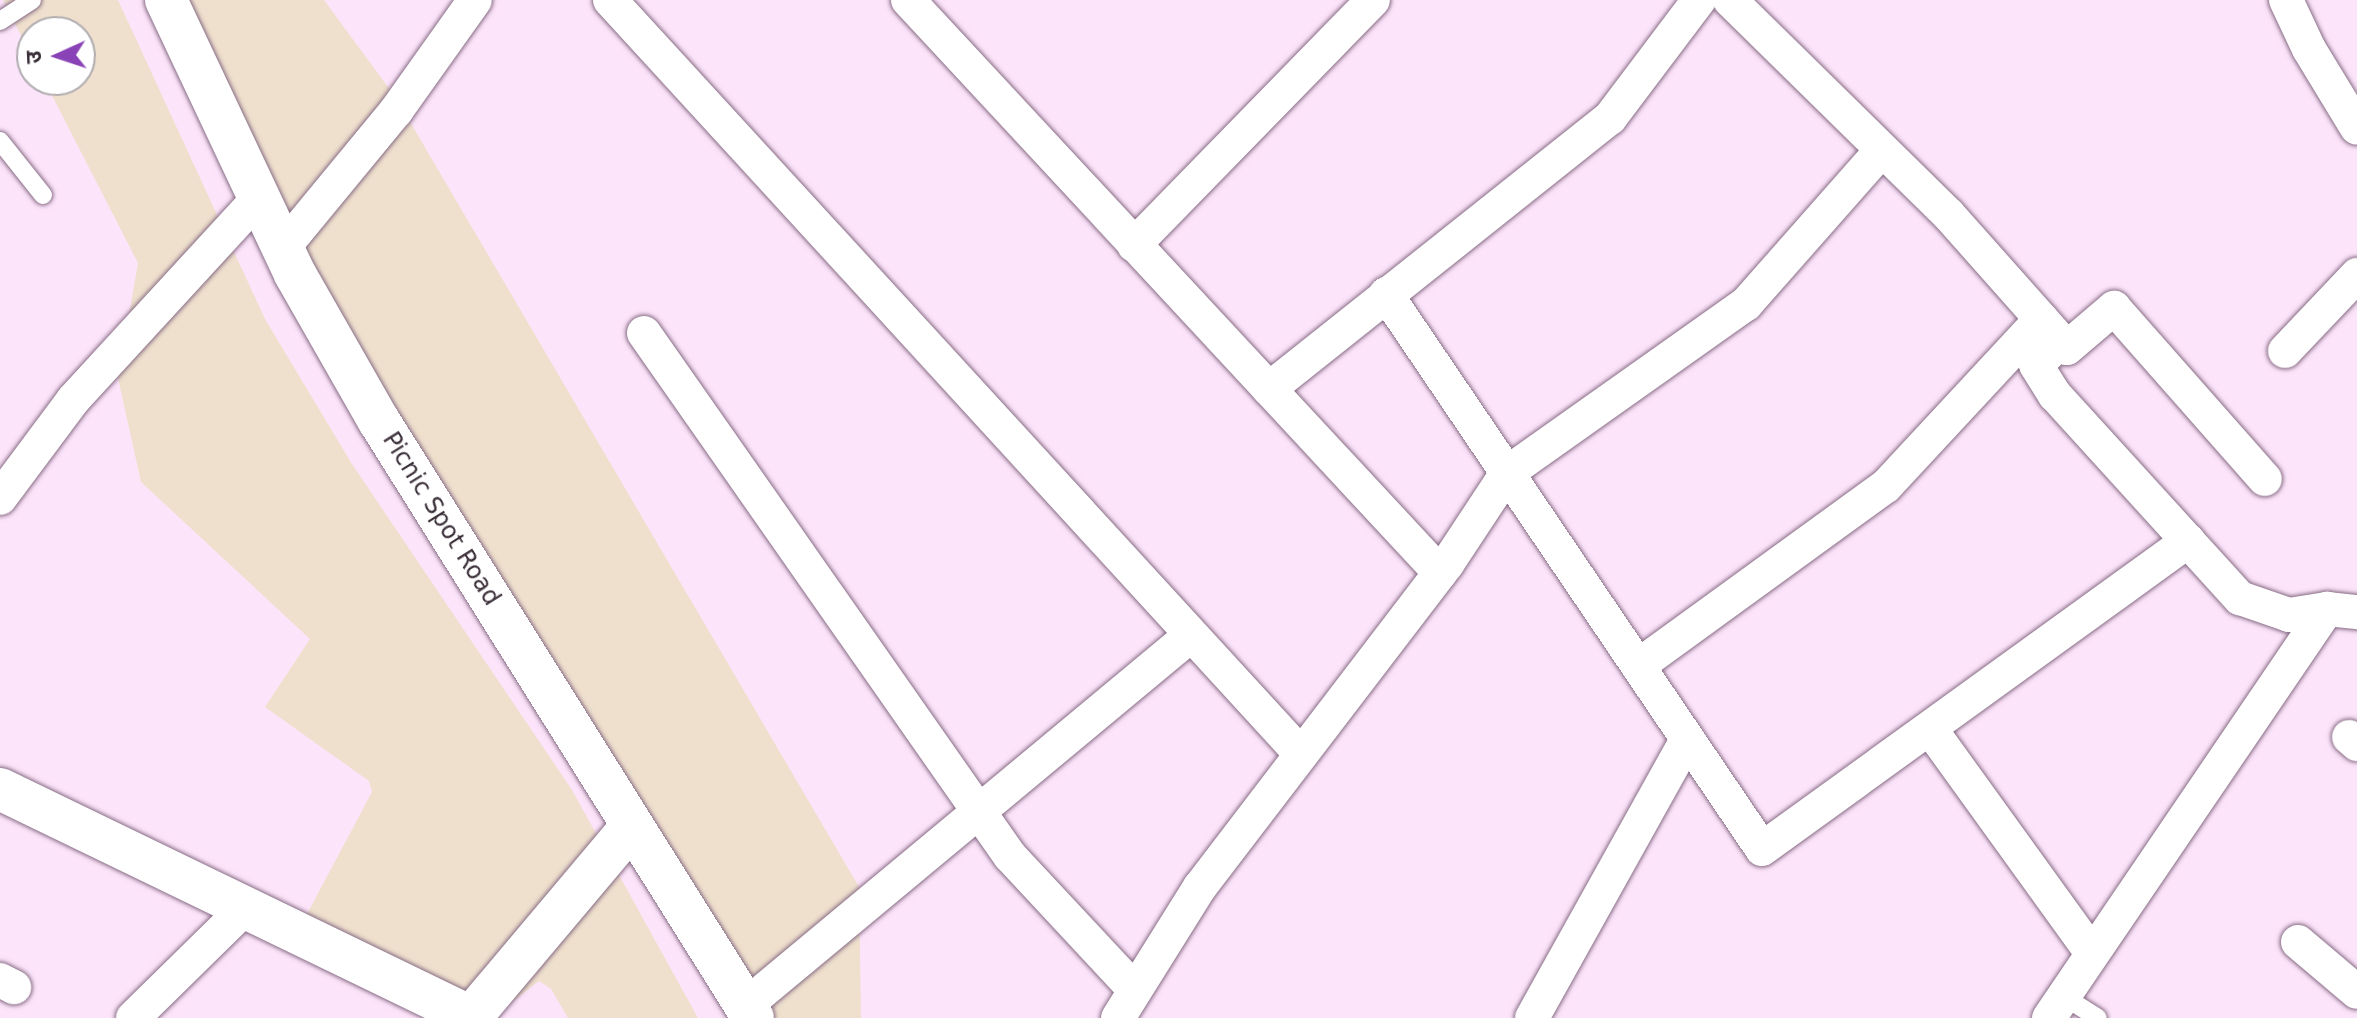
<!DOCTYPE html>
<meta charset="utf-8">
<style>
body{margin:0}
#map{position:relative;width:2357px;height:1018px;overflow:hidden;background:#fce4fa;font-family:"DejaVu Sans","Noto Sans Devanagari",sans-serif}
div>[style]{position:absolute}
.commercial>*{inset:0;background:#efe0cd}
.roads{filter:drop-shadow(0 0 2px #876c85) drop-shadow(0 0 2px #876c85)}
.service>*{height:18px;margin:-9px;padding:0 9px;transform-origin:9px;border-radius:9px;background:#fff}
.minor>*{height:34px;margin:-17px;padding:0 17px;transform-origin:17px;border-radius:17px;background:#fff}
.tertiary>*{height:42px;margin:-21px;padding:0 21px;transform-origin:21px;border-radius:21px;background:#fff}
span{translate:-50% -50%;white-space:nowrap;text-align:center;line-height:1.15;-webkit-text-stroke:6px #fff;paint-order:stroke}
.street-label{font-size:24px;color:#3b2f39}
.north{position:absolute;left:16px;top:16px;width:80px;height:80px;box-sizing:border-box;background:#fff;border:2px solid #b1acb0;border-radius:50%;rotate:267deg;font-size:22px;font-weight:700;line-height:32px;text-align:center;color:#3b2f39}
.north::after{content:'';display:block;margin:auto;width:28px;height:36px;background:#8943b6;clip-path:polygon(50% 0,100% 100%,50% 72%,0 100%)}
</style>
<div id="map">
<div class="commercial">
<div style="clip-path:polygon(3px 0,118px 0,265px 319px,352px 464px,572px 790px,698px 1018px,568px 1018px,551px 989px,539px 981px,492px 1018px,291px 944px,372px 792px,369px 781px,265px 707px,310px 639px,141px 482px,118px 378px,138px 263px,44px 80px,80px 80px,80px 32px,32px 32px,32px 57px)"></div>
<div style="clip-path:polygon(174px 0,324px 0,396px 98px,859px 887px,861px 1018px,766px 1018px,326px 314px)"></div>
</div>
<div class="roads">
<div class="service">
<div style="left:0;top:21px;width:38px;rotate:-33deg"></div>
<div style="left:0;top:141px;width:69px;rotate:51.5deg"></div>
<div style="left:2063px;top:996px;width:41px;rotate:32.2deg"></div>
</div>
<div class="minor">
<div style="left:610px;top:0;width:1023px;rotate:47.5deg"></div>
<div style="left:908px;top:0;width:782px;rotate:47.12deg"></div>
<div style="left:1730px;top:0;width:305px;rotate:44.5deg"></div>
<div style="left:1948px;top:214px;width:179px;rotate:48.4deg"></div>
<div style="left:2067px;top:348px;width:62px;rotate:-40.4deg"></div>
<div style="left:2114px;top:308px;width:228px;rotate:48.6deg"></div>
<div style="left:2286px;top:0;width:54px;rotate:64.9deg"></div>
<div style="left:2309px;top:49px;width:92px;rotate:58.7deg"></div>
<div style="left:1134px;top:245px;width:342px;rotate:-45.7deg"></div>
<div style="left:283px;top:248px;width:178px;rotate:-50.5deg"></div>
<div style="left:396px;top:111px;width:136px;rotate:-54.6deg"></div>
<div style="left:1386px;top:294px;width:670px;rotate:55.88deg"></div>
<div style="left:1762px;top:849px;width:526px;rotate:-35.87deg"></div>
<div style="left:644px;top:333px;width:638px;rotate:55.02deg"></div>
<div style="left:1010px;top:856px;width:183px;rotate:47deg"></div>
<div style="left:2060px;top:342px;width:33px;rotate:136deg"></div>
<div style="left:2036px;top:365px;width:36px;rotate:58deg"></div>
<div style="left:2055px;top:395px;width:275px;rotate:47.7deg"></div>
<div style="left:2240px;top:598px;width:52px;rotate:19.1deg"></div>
<div style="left:2289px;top:615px;width:38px;rotate:-9deg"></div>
<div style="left:2285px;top:351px;width:105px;rotate:-46.5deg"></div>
<div style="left:1269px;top:389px;width:436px;rotate:-38.5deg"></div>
<div style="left:1610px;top:118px;width:148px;rotate:-53deg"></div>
<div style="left:0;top:498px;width:122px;rotate:-53.3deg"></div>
<div style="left:73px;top:400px;width:275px;rotate:-47.4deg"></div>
<div style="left:1638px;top:666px;width:306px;rotate:-36deg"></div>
<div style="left:1886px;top:486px;width:228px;rotate:-47.1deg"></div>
<div style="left:1931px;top:730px;width:275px;rotate:54.2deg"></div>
<div style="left:2349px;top:737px;width:11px;rotate:41deg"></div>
<div style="left:2298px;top:942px;width:77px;rotate:40.3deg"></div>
<div style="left:0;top:980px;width:16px;rotate:27deg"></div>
<div style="left:745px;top:1006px;width:580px;rotate:-39.75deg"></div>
<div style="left:133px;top:1018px;width:157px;rotate:-44.5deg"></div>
<div style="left:1118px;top:1018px;width:155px;rotate:-58deg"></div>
<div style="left:1200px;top:887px;width:407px;rotate:-52.6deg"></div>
<div style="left:1447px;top:564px;width:109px;rotate:-56.6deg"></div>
<div style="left:1507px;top:473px;width:293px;rotate:-35.3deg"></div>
<div style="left:1746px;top:304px;width:205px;rotate:-48.6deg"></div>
<div style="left:1532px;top:1018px;width:319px;rotate:-60.9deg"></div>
<div style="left:2049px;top:1018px;width:495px;rotate:-55.8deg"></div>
<div style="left:2327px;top:609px;width:30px;rotate:6deg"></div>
</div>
<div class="tertiary">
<div style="left:166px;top:0;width:303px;rotate:64.8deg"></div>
<div style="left:295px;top:274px;width:169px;rotate:60.3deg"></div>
<div style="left:379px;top:421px;width:704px;rotate:57.93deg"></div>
<div style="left:0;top:789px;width:523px;rotate:25.83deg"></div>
<div style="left:471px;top:1017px;width:250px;rotate:-49.9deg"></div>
</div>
</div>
<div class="street-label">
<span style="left:441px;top:519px;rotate:58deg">Picnic Spot Road</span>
</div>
<div class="north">उ</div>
</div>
